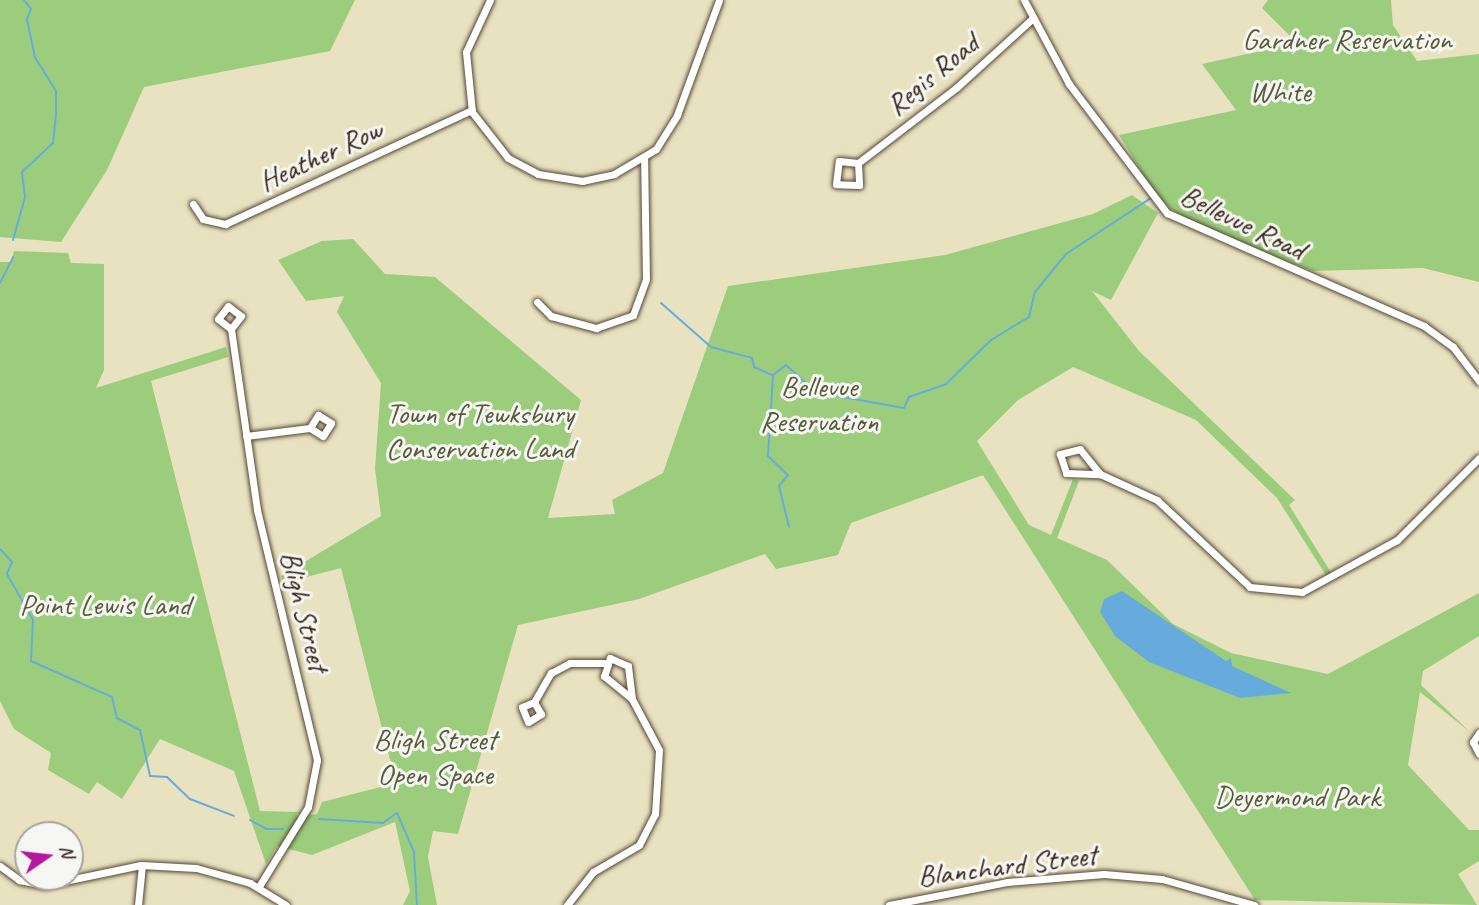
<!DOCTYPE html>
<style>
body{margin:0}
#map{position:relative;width:1479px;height:905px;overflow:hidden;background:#e9e2c1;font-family:Caveat,sans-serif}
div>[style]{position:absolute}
.green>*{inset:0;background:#9bcd7d}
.water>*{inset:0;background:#67abdc}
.stream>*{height:2px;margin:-1px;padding:0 1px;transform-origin:1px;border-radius:1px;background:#67abdc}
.roads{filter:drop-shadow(0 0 2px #554636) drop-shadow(0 0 2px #554636)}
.minor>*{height:7px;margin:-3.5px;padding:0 3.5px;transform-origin:3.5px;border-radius:3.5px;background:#fff}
span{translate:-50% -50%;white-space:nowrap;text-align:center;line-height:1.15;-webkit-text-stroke:6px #f6f6f2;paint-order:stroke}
.park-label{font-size:30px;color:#585b3a}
.street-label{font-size:30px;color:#3b2a1e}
.north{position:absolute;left:14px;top:821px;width:70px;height:70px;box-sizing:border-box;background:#f6f6f2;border:2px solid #aba49d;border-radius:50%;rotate:76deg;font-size:19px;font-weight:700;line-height:28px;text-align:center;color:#3b2a1e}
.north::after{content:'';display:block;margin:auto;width:24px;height:32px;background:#b5179e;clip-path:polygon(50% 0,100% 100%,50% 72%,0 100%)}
</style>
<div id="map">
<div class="green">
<div style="clip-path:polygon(0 0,355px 0,330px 51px,144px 87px,107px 170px,61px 242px,0 237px)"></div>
<div style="clip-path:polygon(1268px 0,1391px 0,1393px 25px,1417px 61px,1479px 54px,1479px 282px,1423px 268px,1313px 271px,1208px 231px,1171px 209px,1152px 189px,1119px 135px,1236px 110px,1202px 64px,1297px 43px,1262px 8px)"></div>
<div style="clip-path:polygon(1132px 195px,1158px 213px,1111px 300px,1092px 291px,1139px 351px,1295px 500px,1289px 505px,1332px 574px,1327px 577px,1277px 498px,1196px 420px,1073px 367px,1018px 400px,977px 441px,1029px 525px,1051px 535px,1073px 479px,1079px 481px,1057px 538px,1107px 560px,1173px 624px,1231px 653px,1328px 674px,1479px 593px,1479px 636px,1423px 671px,1421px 685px,1471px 733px,1420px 692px,1408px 765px,1469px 830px,1479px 830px,1479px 861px,1458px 874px,1477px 905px,1255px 900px,983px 475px,851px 523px,838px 555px,776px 569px,765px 554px,639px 599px,518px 625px,458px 834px,433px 831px,428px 857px,437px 905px,403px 905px,410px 891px,395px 822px,312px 855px,277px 846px,266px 864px,234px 771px,160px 739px,122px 799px,97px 782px,89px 794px,48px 770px,51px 753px,14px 729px,0 701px,0 262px,11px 262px,14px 251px,68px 253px,71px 263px,104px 264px,104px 370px,96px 388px,226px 347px,228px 357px,151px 381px,260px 811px,298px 812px,296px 817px,317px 814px,322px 802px,396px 783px,341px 568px,283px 583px,281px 576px,381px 516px,375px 469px,381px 383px,337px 312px,344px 296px,306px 301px,278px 260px,322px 241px,353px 239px,385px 274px,435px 277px,581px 400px,548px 518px,615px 514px,612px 500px,663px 473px,728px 286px,945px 255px,1093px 214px)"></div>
</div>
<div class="water">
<div style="clip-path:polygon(1122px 591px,1226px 661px,1231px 658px,1232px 666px,1291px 693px,1240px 698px,1149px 662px,1115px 636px,1100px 612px,1104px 599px)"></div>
</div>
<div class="stream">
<div style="left:13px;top:240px;width:45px;rotate:-74.4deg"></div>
<div style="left:25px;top:197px;width:25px;rotate:-97deg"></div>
<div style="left:22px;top:172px;width:42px;rotate:-43.1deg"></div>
<div style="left:53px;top:143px;width:30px;rotate:-84deg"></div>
<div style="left:56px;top:113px;width:22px;rotate:-90deg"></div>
<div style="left:56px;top:91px;width:40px;rotate:-122deg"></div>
<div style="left:35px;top:57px;width:39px;rotate:-102deg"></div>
<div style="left:27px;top:19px;width:11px;rotate:-68deg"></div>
<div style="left:31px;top:9px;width:11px;rotate:-128deg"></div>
<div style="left:0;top:283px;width:29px;rotate:-63deg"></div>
<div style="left:661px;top:303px;width:67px;rotate:41.3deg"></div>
<div style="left:711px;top:347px;width:42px;rotate:15deg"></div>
<div style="left:752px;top:358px;width:9px;rotate:77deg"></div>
<div style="left:754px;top:367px;width:20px;rotate:24deg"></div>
<div style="left:773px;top:375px;width:16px;rotate:-38deg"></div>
<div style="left:786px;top:365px;width:40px;rotate:42deg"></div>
<div style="left:816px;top:392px;width:89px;rotate:10.3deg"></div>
<div style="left:904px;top:408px;width:12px;rotate:-66deg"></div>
<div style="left:909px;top:397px;width:39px;rotate:-19deg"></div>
<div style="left:946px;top:384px;width:63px;rotate:-44.4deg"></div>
<div style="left:991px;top:340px;width:44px;rotate:-31.2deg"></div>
<div style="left:1029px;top:317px;width:26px;rotate:-77deg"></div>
<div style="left:1035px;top:292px;width:49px;rotate:-50.8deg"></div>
<div style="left:1066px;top:254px;width:102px;rotate:-33.4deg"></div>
<div style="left:773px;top:376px;width:80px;rotate:93.6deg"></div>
<div style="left:768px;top:456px;width:28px;rotate:44deg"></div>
<div style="left:788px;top:475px;width:14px;rotate:129deg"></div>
<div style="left:779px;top:486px;width:42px;rotate:76.3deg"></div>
<div style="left:0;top:549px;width:18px;rotate:47deg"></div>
<div style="left:12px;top:562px;width:13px;rotate:113deg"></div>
<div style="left:7px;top:574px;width:53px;rotate:60.5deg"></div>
<div style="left:33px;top:620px;width:41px;rotate:92.8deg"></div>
<div style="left:31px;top:661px;width:89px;rotate:24deg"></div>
<div style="left:112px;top:697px;width:22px;rotate:77deg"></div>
<div style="left:117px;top:718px;width:26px;rotate:28deg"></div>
<div style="left:140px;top:730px;width:47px;rotate:77.7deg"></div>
<div style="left:150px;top:776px;width:17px;rotate:3deg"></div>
<div style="left:167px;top:777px;width:32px;rotate:44deg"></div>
<div style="left:190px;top:799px;width:47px;rotate:21.1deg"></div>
<div style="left:319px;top:819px;width:64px;rotate:3.6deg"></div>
<div style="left:383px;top:823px;width:17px;rotate:-36deg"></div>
<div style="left:397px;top:813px;width:43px;rotate:66.4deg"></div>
<div style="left:414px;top:852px;width:53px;rotate:86.8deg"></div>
<div style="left:250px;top:820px;width:18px;rotate:29deg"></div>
<div style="left:266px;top:829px;width:17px"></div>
</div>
<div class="roads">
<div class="minor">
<div style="left:490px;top:0;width:57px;rotate:114.8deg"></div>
<div style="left:466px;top:52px;width:60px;rotate:84.3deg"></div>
<div style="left:472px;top:112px;width:58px;rotate:52deg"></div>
<div style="left:508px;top:158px;width:34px;rotate:28deg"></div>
<div style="left:538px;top:174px;width:45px;rotate:9deg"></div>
<div style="left:582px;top:181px;width:33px;rotate:-12deg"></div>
<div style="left:614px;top:174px;width:49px;rotate:-30.8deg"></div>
<div style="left:656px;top:149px;width:40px;rotate:-58deg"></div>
<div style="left:677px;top:115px;width:122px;rotate:-69.9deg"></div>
<div style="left:1024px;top:0;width:95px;rotate:61.8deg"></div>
<div style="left:1069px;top:84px;width:162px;rotate:52.8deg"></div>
<div style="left:1167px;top:213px;width:281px;rotate:23.7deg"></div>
<div style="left:1424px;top:326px;width:36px;rotate:36deg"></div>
<div style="left:1453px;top:347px;width:43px;rotate:52.6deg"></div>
<div style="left:858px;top:163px;width:22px;rotate:87deg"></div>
<div style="left:859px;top:185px;width:23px;rotate:-178deg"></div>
<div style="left:836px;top:184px;width:23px;rotate:-83deg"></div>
<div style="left:839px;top:161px;width:19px;rotate:6deg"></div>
<div style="left:858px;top:163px;width:125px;rotate:-37.5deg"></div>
<div style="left:957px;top:87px;width:103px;rotate:-42.2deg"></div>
<div style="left:193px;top:204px;width:18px;rotate:56deg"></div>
<div style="left:203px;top:219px;width:23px;rotate:13deg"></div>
<div style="left:225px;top:224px;width:272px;rotate:-24.8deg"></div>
<div style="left:537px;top:302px;width:20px;rotate:45deg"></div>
<div style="left:551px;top:316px;width:47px;rotate:14.9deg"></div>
<div style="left:596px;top:328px;width:39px;rotate:-19deg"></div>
<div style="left:633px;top:315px;width:38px;rotate:-70deg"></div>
<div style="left:646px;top:279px;width:121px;rotate:-90.9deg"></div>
<div style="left:231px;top:329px;width:16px;rotate:-142deg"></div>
<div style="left:218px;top:319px;width:16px;rotate:-52deg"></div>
<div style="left:228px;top:306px;width:16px;rotate:38deg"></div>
<div style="left:241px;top:316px;width:16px;rotate:128deg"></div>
<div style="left:231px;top:329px;width:183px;rotate:81.8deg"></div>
<div style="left:257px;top:510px;width:257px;rotate:76.5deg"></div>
<div style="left:317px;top:760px;width:48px;rotate:100.8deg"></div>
<div style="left:308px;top:807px;width:95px;rotate:121.7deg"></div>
<div style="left:246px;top:436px;width:64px;rotate:-7.1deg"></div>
<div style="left:310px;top:428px;width:15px;rotate:32deg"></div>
<div style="left:323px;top:436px;width:15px;rotate:-58deg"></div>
<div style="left:331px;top:423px;width:15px;rotate:-148deg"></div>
<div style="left:318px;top:415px;width:15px;rotate:122deg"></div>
<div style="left:1100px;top:474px;width:32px;rotate:-129deg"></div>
<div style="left:1080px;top:449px;width:21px;rotate:166deg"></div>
<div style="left:1060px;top:454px;width:20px;rotate:72deg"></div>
<div style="left:1066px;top:473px;width:34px;rotate:2deg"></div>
<div style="left:1100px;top:474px;width:63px;rotate:24.5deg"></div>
<div style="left:1157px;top:500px;width:127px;rotate:43.1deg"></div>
<div style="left:1250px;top:587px;width:52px;rotate:5.5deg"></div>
<div style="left:1302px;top:592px;width:108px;rotate:-28.7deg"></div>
<div style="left:1397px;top:540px;width:116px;rotate:-45deg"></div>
<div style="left:534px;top:702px;width:14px;rotate:60deg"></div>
<div style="left:541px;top:714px;width:15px;rotate:148deg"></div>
<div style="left:528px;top:722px;width:16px;rotate:-112deg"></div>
<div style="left:522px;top:707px;width:13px;rotate:-23deg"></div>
<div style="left:534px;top:702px;width:34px;rotate:-60deg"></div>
<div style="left:551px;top:673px;width:21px;rotate:-28deg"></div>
<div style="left:570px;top:663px;width:34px"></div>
<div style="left:1479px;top:733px;width:11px;rotate:124deg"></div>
<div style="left:1473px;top:742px;width:13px;rotate:63deg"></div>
<div style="left:0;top:866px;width:24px;rotate:36deg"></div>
<div style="left:19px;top:880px;width:26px;rotate:11deg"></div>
<div style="left:45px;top:885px;width:98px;rotate:-11.8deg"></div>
<div style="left:141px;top:865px;width:55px;rotate:3.1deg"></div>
<div style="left:196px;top:868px;width:56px;rotate:15.5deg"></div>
<div style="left:250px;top:883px;width:42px;rotate:31.4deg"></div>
<div style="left:138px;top:905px;width:40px;rotate:-84.3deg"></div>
<div style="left:567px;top:905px;width:42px;rotate:-51.8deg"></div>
<div style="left:593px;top:872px;width:53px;rotate:-30.4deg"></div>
<div style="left:639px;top:845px;width:35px;rotate:-63deg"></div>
<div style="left:655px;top:814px;width:64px;rotate:-86.4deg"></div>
<div style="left:659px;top:750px;width:58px;rotate:-117.9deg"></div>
<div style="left:632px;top:699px;width:33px;rotate:-97deg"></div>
<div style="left:628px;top:666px;width:20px;rotate:-156deg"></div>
<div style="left:610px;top:658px;width:19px;rotate:108deg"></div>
<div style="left:604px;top:676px;width:36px;rotate:39deg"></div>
<div style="left:889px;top:905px;width:120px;rotate:-11deg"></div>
<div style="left:1007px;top:882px;width:97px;rotate:-4.7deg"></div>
<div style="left:1104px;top:874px;width:58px;rotate:4.9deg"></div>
<div style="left:1162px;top:879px;width:96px;rotate:15.8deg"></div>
</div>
</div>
<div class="park-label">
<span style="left:1347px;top:39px">Gardner Reservation</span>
<span style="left:1280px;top:91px">White</span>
<span style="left:819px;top:403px">Bellevue<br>Reservation</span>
<span style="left:480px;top:430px">Town of Tewksbury<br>Conservation Land</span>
<span style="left:105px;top:604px">Point Lewis Land</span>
<span style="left:435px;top:756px">Bligh Street<br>Open Space</span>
<span style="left:1297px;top:796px">Deyermond Park</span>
</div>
<div class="street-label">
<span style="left:932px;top:74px;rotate:-40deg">Regis Road</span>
<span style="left:320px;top:155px;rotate:-25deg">Heather Row</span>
<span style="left:1243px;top:222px;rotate:26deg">Bellevue Road</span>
<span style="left:305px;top:611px;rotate:76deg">Bligh Street</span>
<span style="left:1007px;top:865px;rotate:-7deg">Blanchard Street</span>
</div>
<div class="north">N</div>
</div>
